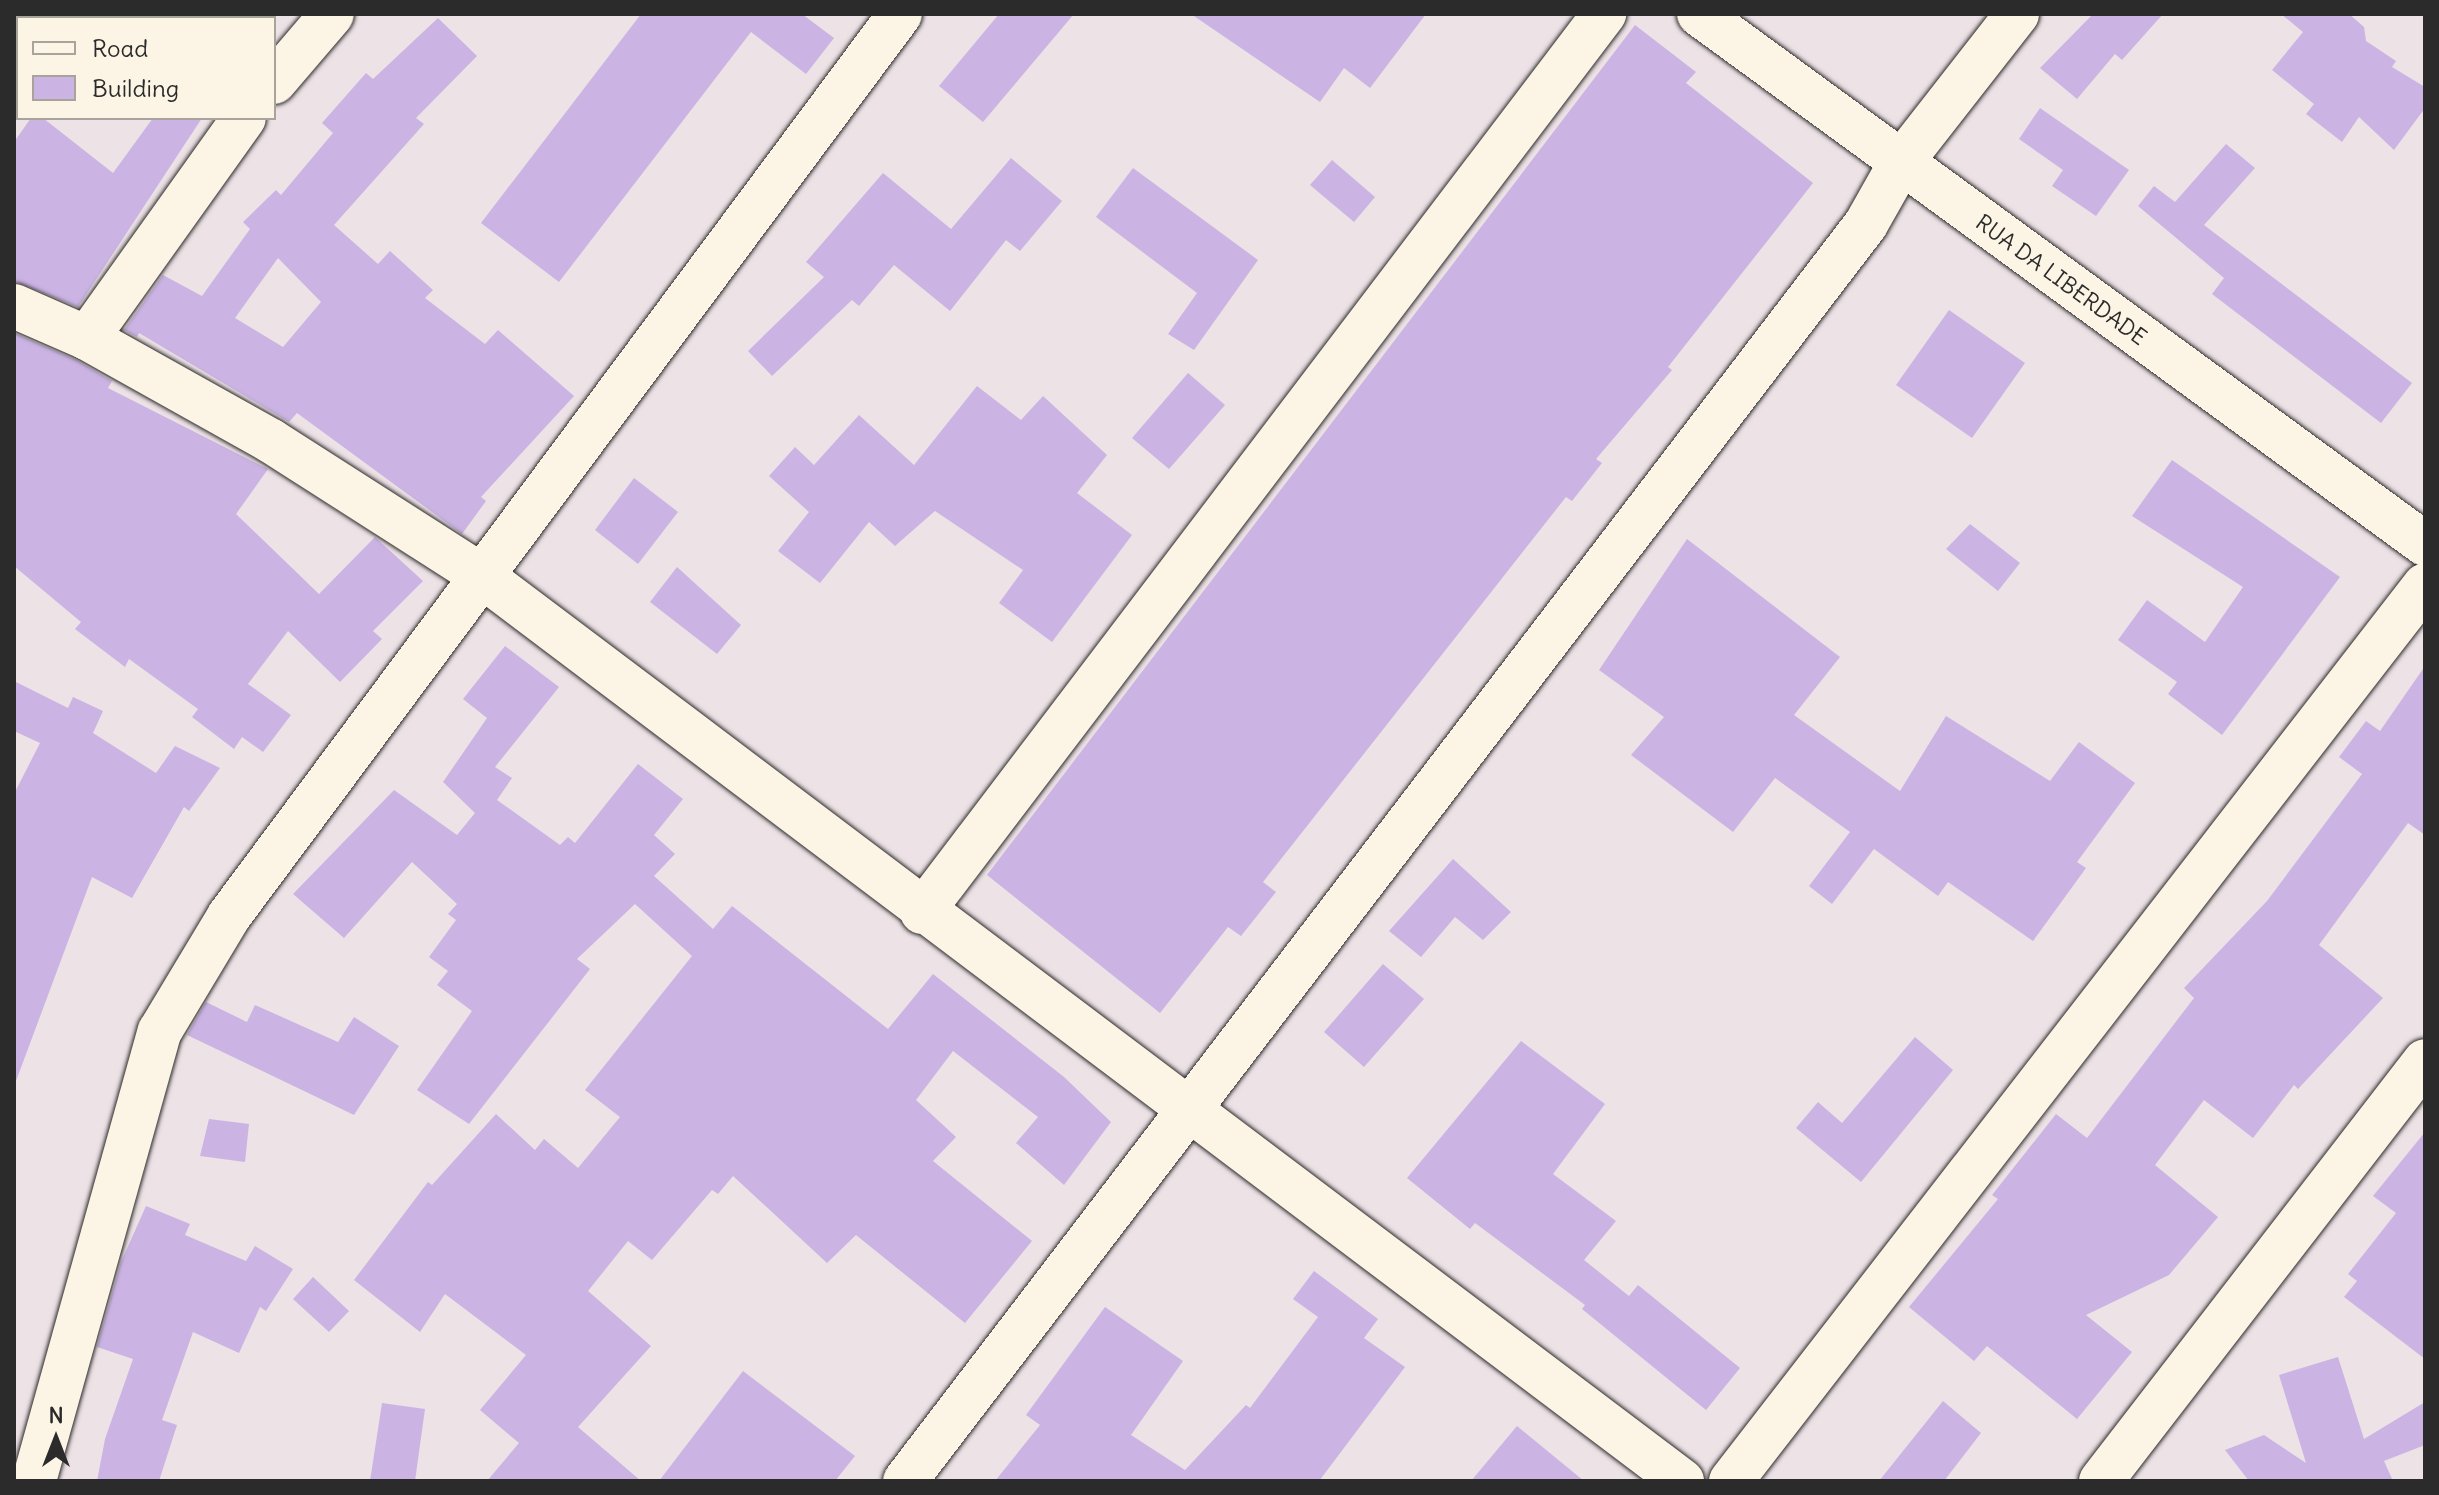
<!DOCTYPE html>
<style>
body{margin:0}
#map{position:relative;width:2439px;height:1495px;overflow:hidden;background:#ede2e5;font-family:Delius,sans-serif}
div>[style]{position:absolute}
.building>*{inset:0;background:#cbb4e4}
.roads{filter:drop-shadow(0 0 2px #2b2b2b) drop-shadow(0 0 2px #2b2b2b)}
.minor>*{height:44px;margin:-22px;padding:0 22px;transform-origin:22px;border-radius:22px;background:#fcf5e5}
.major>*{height:44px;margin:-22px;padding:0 22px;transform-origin:22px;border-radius:22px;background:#fcf5e5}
span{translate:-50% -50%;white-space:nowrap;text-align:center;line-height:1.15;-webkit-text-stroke:6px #fcf5e5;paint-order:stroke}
.street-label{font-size:22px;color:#2b2b2b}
.frame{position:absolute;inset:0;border:16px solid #2b2b2b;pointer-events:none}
.legend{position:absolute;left:16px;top:16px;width:260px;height:104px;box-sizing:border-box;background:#fcf5e5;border:2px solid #a8a49b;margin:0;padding:10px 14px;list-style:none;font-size:24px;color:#2b2b2b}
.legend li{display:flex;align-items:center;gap:16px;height:40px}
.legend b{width:40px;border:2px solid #a8a49b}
.north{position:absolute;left:16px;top:1399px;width:80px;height:80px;-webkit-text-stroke:6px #fcf5e5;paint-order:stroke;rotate:0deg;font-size:22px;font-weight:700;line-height:32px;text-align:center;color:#2b2b2b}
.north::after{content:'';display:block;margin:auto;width:28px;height:36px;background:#2b2b2b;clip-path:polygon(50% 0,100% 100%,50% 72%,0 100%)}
</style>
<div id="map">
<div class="building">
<div style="clip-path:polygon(641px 14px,802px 14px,834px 38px,806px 74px,751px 32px,559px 282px,481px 223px)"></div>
<div style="clip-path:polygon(999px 14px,1074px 14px,983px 122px,939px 86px)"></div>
<div style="clip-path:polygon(1191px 14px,1426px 14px,1370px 88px,1344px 68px,1320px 102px)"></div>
<div style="clip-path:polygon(2093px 14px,2163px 14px,2122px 60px,2115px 54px,2077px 99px,2040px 68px)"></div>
<div style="clip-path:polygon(2281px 14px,2349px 14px,2364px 27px,2366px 41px,2396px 61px,2392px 67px,2425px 87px,2425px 108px,2394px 150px,2359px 117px,2342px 142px,2306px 114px,2314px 104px,2272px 70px,2303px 32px)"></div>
<div style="clip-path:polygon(evenodd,438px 18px,477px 56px,416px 118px,424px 124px,334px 225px,378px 264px,390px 251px,433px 290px,425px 298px,485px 344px,498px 330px,574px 396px,481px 497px,486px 501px,462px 534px,297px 413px,289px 422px,139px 333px,137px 337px,124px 330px,163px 275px,202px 296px,250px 229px,243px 222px,276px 190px,281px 195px,333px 133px,322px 123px,366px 73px,373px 79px,438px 18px,278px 258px,321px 302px,283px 347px,235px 318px,278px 258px)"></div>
<div style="clip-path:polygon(1635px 25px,1696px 72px,1686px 83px,1813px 183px,1668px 367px,1672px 370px,1596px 459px,1602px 463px,1572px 501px,1566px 497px,1263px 882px,1276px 892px,1241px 936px,1228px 927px,1160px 1013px,987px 875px)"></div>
<div style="clip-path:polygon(2040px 108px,2129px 170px,2096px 216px,2052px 186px,2063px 170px,2019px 139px)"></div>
<div style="clip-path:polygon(31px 118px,43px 118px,113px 173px,153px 118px,202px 118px,78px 307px,14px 281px,14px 142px)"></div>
<div style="clip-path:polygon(2226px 144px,2255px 168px,2204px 225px,2412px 383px,2381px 423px,2212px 294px,2224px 278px,2138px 206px,2154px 186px,2175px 202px)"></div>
<div style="clip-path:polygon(1011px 158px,1062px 201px,1020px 251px,1006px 240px,950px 311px,894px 265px,859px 306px,852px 300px,772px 376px,748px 351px,824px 277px,806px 262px,883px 173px,951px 229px)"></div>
<div style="clip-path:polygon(1332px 160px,1375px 197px,1354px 222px,1310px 185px)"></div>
<div style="clip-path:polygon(1133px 168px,1258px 260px,1194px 350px,1168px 334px,1197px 293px,1096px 217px)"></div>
<div style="clip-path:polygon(1949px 310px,2025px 363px,1972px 438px,1896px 385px)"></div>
<div style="clip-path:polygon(14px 333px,76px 360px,112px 381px,108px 388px,268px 469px,236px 514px,319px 594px,375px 537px,423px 581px,373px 631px,382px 639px,340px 682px,288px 631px,248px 684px,291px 715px,263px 752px,242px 737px,234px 749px,192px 717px,198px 709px,129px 659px,125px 667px,75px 629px,81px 622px,14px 566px)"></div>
<div style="clip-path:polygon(1188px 373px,1225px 405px,1169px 469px,1132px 438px)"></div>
<div style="clip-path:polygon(977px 386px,1021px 420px,1043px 396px,1107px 455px,1077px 493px,1132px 535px,1052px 642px,999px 603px,1023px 570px,935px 511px,895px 546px,869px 522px,820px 583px,778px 551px,809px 512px,769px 476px,795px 447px,814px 465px,859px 415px,914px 465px)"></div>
<div style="clip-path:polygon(2172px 460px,2340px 577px,2222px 735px,2168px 694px,2177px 682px,2118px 640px,2147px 600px,2205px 642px,2243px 587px,2132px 516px)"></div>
<div style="clip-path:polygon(634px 478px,678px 512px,638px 564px,595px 530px)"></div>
<div style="clip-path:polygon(1970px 524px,2020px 563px,1998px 591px,1946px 549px)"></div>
<div style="clip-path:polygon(1687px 539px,1840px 657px,1794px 715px,1900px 791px,1946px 716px,2050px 781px,2079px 742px,2135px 783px,2077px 862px,2086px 868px,2033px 941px,1948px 882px,1938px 896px,1874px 849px,1832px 904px,1809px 886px,1850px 832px,1775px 778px,1733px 832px,1631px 755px,1664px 717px,1599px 670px)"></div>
<div style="clip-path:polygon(677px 567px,741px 625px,717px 654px,650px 602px)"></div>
<div style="clip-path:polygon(505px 646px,559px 687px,495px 767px,512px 778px,497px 800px,560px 845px,568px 837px,575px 843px,638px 764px,683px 799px,654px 835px,675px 854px,654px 876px,713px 929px,732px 906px,888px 1029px,933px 974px,1064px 1077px,1111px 1122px,1064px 1185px,1016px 1143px,1038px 1117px,953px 1051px,916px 1100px,956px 1137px,933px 1161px,1032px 1241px,965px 1323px,856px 1235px,827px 1263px,733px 1176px,718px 1194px,712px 1190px,652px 1260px,628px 1241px,588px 1291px,651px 1346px,578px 1427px,641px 1481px,487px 1481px,519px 1443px,480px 1410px,526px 1355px,445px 1294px,420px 1332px,354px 1280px,428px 1182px,432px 1185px,496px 1114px,535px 1150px,544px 1139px,578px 1168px,620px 1117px,585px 1090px,692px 956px,635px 904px,577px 959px,590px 969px,469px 1124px,417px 1090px,472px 1011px,437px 985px,448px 971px,429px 957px,456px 920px,448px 914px,457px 904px,412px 862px,344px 938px,293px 894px,394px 790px,457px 835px,475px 813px,443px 782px,487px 718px,463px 699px)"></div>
<div style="clip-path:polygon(2425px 666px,2425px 835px,2408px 823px,2319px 945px,2383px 998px,2298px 1089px,2294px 1085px,2253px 1138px,2204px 1100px,2155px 1165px,2218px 1217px,2169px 1275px,2086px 1315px,2132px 1352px,2077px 1419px,1987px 1346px,1974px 1361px,1909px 1307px,1998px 1199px,1992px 1195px,2056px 1114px,2087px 1138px,2194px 998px,2184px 988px,2267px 901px,2362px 774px,2339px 757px,2366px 721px,2380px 731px)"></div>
<div style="clip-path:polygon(14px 681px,68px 708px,73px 697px,103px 711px,93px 733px,156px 773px,175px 746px,220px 768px,189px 811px,184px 807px,132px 898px,92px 877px,16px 1081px,14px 794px,40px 743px,14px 731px)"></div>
<div style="clip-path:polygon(1453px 859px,1511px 912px,1483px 940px,1455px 917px,1421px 957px,1389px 931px)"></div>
<div style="clip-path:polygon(1383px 964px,1424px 999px,1364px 1067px,1324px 1032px)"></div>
<div style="clip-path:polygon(206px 1002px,247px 1022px,255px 1005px,338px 1042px,354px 1017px,399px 1046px,354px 1115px,187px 1035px)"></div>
<div style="clip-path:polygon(1915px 1037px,1953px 1070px,1861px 1182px,1796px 1128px,1818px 1102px,1842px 1123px)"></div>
<div style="clip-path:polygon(1521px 1041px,1605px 1104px,1553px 1174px,1616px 1221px,1584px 1260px,1629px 1296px,1638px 1285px,1740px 1368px,1706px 1410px,1582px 1309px,1585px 1305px,1475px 1223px,1470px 1229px,1407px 1178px)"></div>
<div style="clip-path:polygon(209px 1119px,249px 1124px,245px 1162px,200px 1156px)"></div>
<div style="clip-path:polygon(2425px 1132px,2425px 1359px,2344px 1297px,2357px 1281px,2348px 1274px,2396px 1213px,2373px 1196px)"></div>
<div style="clip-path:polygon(146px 1206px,190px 1224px,185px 1235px,246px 1261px,255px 1246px,293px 1269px,266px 1311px,260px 1307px,239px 1353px,193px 1332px,162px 1420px,177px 1425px,159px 1481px,97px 1481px,105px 1439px,133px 1359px,97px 1347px,121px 1262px)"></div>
<div style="clip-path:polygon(1314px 1271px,1378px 1319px,1364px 1338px,1405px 1367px,1319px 1481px,995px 1481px,1040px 1425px,1026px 1415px,1105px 1307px,1183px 1361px,1131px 1435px,1185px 1470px,1246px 1405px,1250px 1408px,1318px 1317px,1293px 1299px)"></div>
<div style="clip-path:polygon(313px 1277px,349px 1311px,329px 1332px,293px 1299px)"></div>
<div style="clip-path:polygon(2338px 1357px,2364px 1439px,2425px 1402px,2425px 1445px,2384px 1461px,2393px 1481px,2249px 1481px,2225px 1450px,2264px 1435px,2306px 1463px,2279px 1375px)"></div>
<div style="clip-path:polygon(743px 1371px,855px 1456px,835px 1481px,659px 1481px)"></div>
<div style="clip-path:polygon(1943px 1401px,1981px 1433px,1944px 1481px,1879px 1481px)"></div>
<div style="clip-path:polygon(382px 1403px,425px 1409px,415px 1481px,370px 1481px)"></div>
<div style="clip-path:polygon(1517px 1426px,1584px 1481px,1471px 1481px)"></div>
</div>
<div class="roads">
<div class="minor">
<div style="left:1699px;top:14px;width:899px;rotate:36.13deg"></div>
<div style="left:58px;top:18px;width:5px;rotate:-53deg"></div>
<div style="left:274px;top:82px;width:89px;rotate:-49.5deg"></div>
<div style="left:14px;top:84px;width:7px;rotate:-56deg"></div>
<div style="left:14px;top:306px;width:80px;rotate:23.7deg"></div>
<div style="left:87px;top:338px;width:211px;rotate:29.2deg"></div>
<div style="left:271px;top:441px;width:250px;rotate:32.6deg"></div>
<div style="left:482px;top:576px;width:1503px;rotate:37.02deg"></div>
<div style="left:87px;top:338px;width:270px;rotate:-54.5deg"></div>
<div style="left:922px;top:912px;width:1128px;rotate:-52.78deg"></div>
<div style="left:34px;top:1481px;width:467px;rotate:-74.4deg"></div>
<div style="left:160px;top:1031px;width:134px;rotate:-59deg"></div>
<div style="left:229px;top:916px;width:1124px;rotate:-53.35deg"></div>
<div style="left:1731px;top:1481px;width:1133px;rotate:-52.24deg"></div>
<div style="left:2101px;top:1481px;width:530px;rotate:-52.35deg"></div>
</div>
<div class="major">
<div style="left:905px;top:1481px;width:1582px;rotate:-52.6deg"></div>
<div style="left:1866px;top:224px;width:69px;rotate:-60.5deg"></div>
<div style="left:1900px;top:164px;width:190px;rotate:-52deg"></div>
</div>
</div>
<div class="street-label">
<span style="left:2061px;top:280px;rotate:36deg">RUA DA LIBERDADE</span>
</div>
<div class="frame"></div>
<ul class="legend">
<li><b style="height:10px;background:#fcf5e5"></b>Road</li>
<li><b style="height:22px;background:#cbb4e4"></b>Building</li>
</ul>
<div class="north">N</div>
</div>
